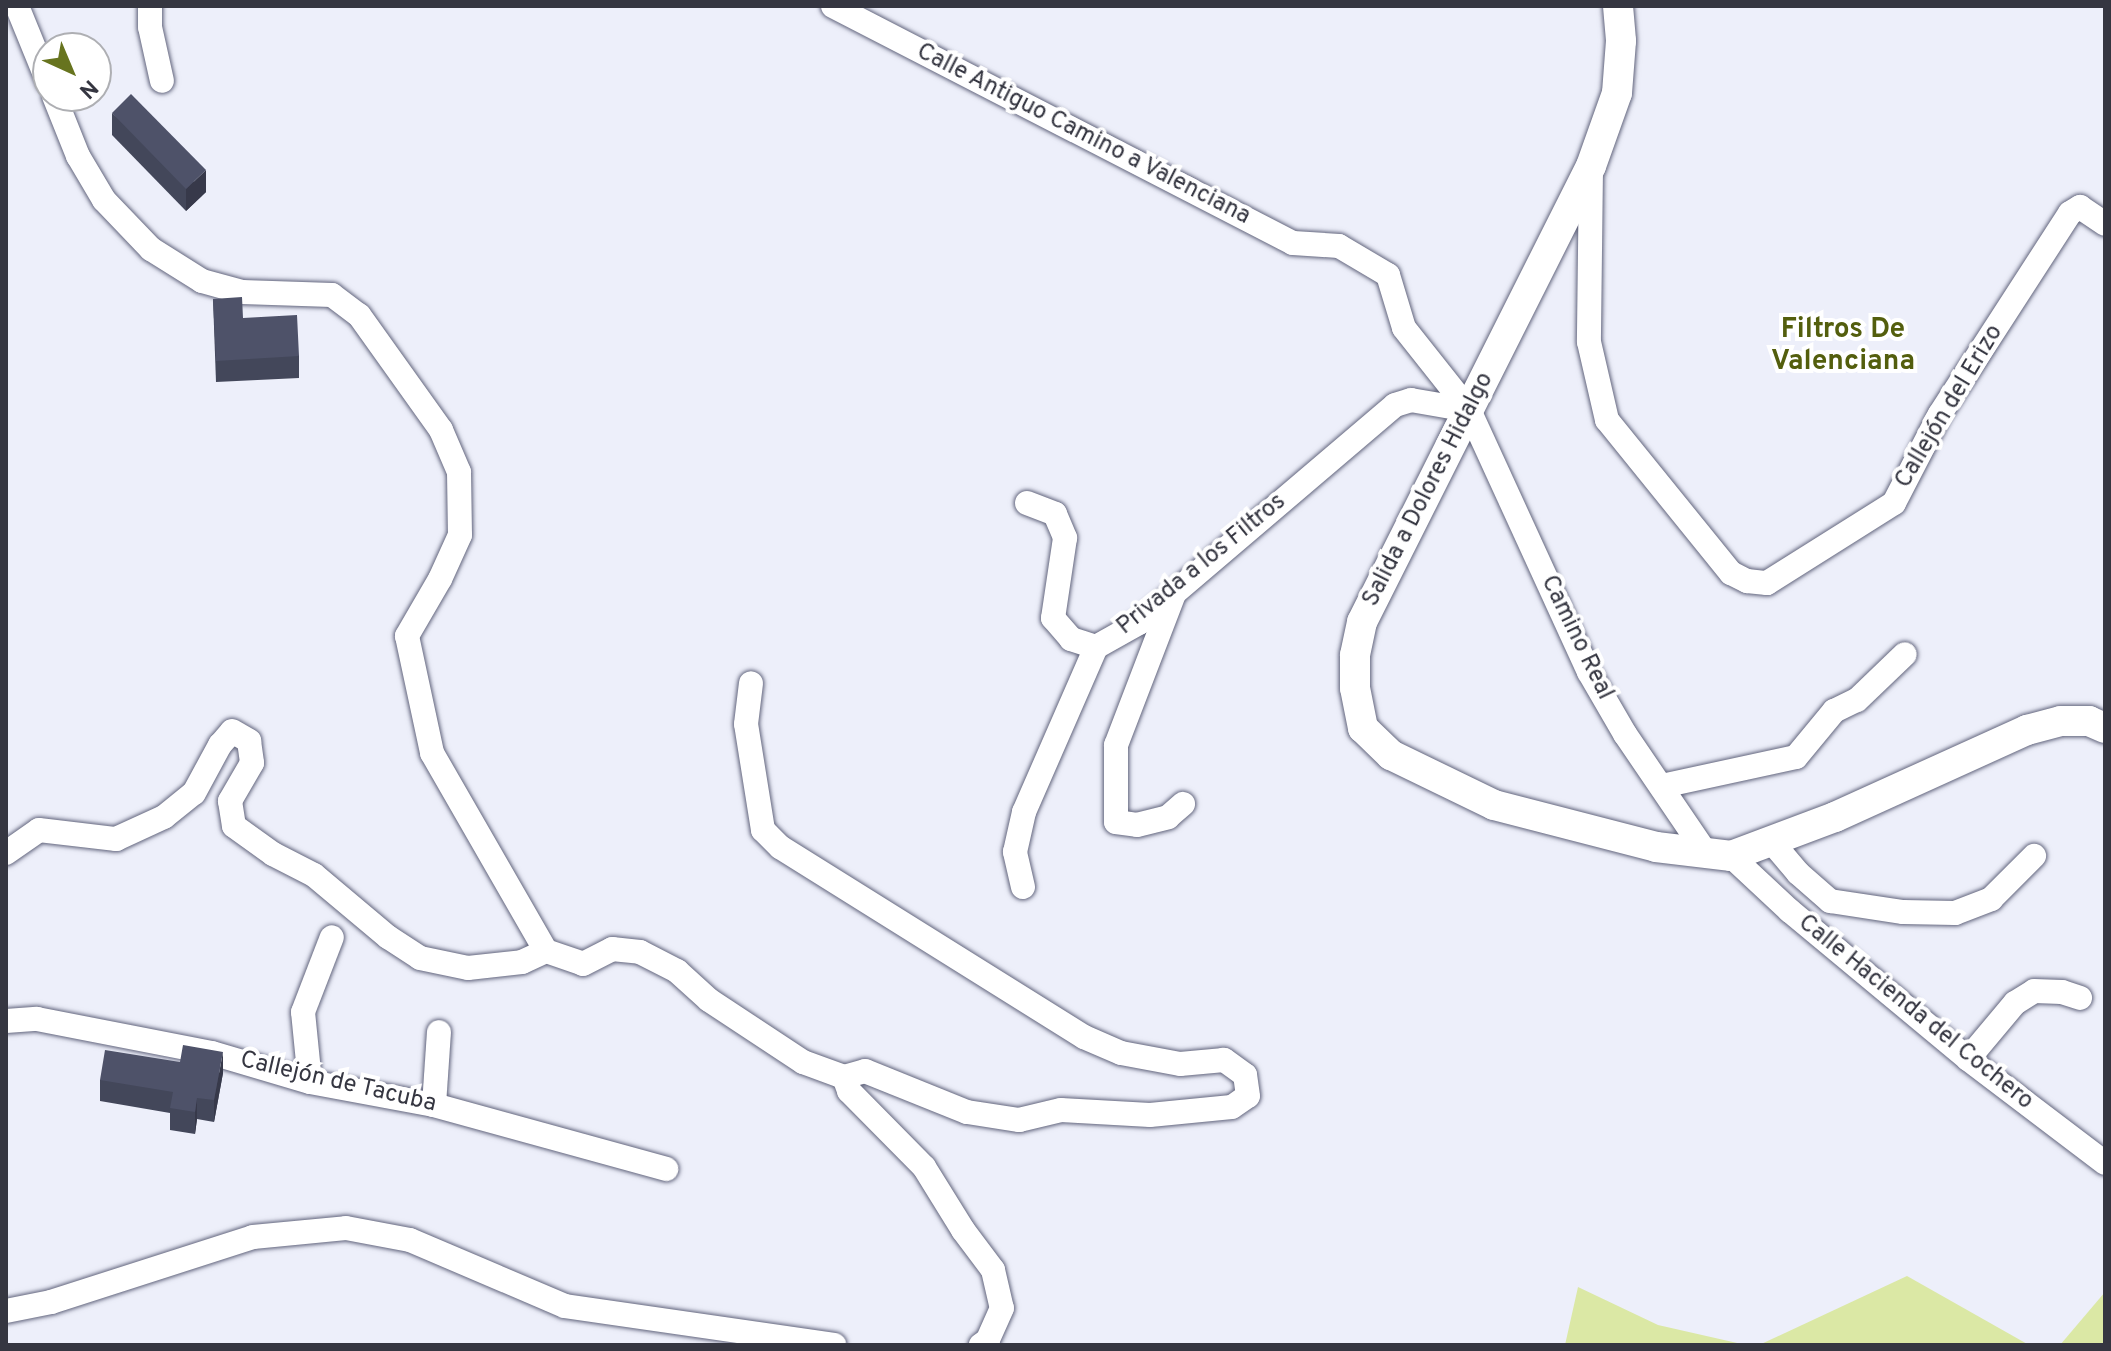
<!DOCTYPE html>
<meta charset="utf-8">
<style>
body{margin:0}
#map{position:relative;width:2111px;height:1351px;overflow:hidden;background:#edeffa;font-family:Overpass,sans-serif}
div>[style]{position:absolute}
.green>*{inset:0;background:#dbe8a5}
.roads{filter:drop-shadow(0 0 2px #62657d) drop-shadow(0 0 2px #62657d)}
.minor>*{height:24px;margin:-12px;padding:0 12px;transform-origin:12px;border-radius:12px;background:#fff}
.major>*{height:30px;margin:-15px;padding:0 15px;transform-origin:15px;border-radius:15px;background:#fff}
.wall>*{inset:0;background:#43475a}
.shaded-wall>*{inset:0;background:#37394a}
.building>*{inset:0;background:#4e5269}
span{translate:-50% -50%;white-space:nowrap;text-align:center;line-height:1.15;-webkit-text-stroke:8px #fff;paint-order:stroke}
.street-label{font-size:24px;color:#353641}
.quarter-label{font-size:28px;color:#535e0d;font-weight:700}
.frame{position:absolute;inset:0;border:8px solid #353641;pointer-events:none}
.north{position:absolute;left:32px;top:32px;width:80px;height:80px;box-sizing:border-box;background:#fff;border:2px solid #aeafb3;border-radius:50%;rotate:136deg;font-size:22px;font-weight:700;line-height:32px;text-align:center;color:#353641}
.north::after{content:'';display:block;margin:auto;width:28px;height:36px;background:#67741f;clip-path:polygon(50% 0,100% 100%,50% 72%,0 100%)}
</style>
<div id="map">
<div class="green">
<div style="clip-path:polygon(1907px 1276px,2029px 1345px,1759px 1345px)"></div>
<div style="clip-path:polygon(1578px 1287px,1658px 1325px,1746px 1345px,1565px 1345px)"></div>
<div style="clip-path:polygon(2105px 1292px,2105px 1345px,2060px 1345px)"></div>
</div>
<div class="roads">
<div class="minor">
<div style="left:17px;top:6px;width:82px;rotate:67.8deg"></div>
<div style="left:150px;top:6px;width:21px;rotate:90deg"></div>
<div style="left:150px;top:27px;width:55px;rotate:77.5deg"></div>
<div style="left:833px;top:6px;width:517px;rotate:27.26deg"></div>
<div style="left:1293px;top:243px;width:46px;rotate:3.7deg"></div>
<div style="left:1339px;top:246px;width:57px;rotate:30.6deg"></div>
<div style="left:1388px;top:275px;width:55px;rotate:73.2deg"></div>
<div style="left:1404px;top:328px;width:105px;rotate:51.6deg"></div>
<div style="left:1469px;top:410px;width:288px;rotate:65.4deg"></div>
<div style="left:1589px;top:672px;width:72px;rotate:59.9deg"></div>
<div style="left:1625px;top:734px;width:144px;rotate:55.8deg"></div>
<div style="left:54px;top:96px;width:65px;rotate:68.2deg"></div>
<div style="left:78px;top:156px;width:51px;rotate:59.4deg"></div>
<div style="left:104px;top:200px;width:68px;rotate:46.2deg"></div>
<div style="left:151px;top:249px;width:60px;rotate:32.1deg"></div>
<div style="left:202px;top:281px;width:41px;rotate:15.4deg"></div>
<div style="left:242px;top:292px;width:90px;rotate:1.9deg"></div>
<div style="left:332px;top:295px;width:34px;rotate:37deg"></div>
<div style="left:359px;top:315px;width:141px;rotate:54.5deg"></div>
<div style="left:441px;top:430px;width:46px;rotate:66.8deg"></div>
<div style="left:459px;top:472px;width:63px;rotate:89.1deg"></div>
<div style="left:460px;top:535px;width:48px;rotate:114.4deg"></div>
<div style="left:440px;top:579px;width:66px;rotate:120.1deg"></div>
<div style="left:407px;top:636px;width:120px;rotate:77.9deg"></div>
<div style="left:432px;top:753px;width:228px;rotate:60.1deg"></div>
<div style="left:546px;top:951px;width:39px;rotate:19deg"></div>
<div style="left:583px;top:964px;width:33px;rotate:-27deg"></div>
<div style="left:612px;top:949px;width:28px;rotate:6deg"></div>
<div style="left:640px;top:952px;width:42px;rotate:27.2deg"></div>
<div style="left:677px;top:971px;width:43px;rotate:42.2deg"></div>
<div style="left:709px;top:1000px;width:113px;rotate:33.4deg"></div>
<div style="left:803px;top:1062px;width:44px;rotate:20.1deg"></div>
<div style="left:844px;top:1077px;width:22px;rotate:-16deg"></div>
<div style="left:865px;top:1071px;width:110px;rotate:21.9deg"></div>
<div style="left:967px;top:1112px;width:53px;rotate:8.7deg"></div>
<div style="left:1019px;top:1120px;width:43px;rotate:-13.4deg"></div>
<div style="left:1061px;top:1110px;width:89px;rotate:3.2deg"></div>
<div style="left:1150px;top:1115px;width:82px;rotate:-5.6deg"></div>
<div style="left:1232px;top:1107px;width:19px;rotate:-35deg"></div>
<div style="left:1248px;top:1096px;width:21px;rotate:-98deg"></div>
<div style="left:1245px;top:1075px;width:26px;rotate:-144deg"></div>
<div style="left:1224px;top:1060px;width:44px;rotate:174.8deg"></div>
<div style="left:1180px;top:1064px;width:60px;rotate:-169.4deg"></div>
<div style="left:1121px;top:1053px;width:40px;rotate:-156.6deg"></div>
<div style="left:1084px;top:1037px;width:358px;rotate:-148deg"></div>
<div style="left:780px;top:847px;width:24px;rotate:-135deg"></div>
<div style="left:763px;top:830px;width:107px;rotate:-99.1deg"></div>
<div style="left:746px;top:724px;width:41px;rotate:-83deg"></div>
<div style="left:1591px;top:169px;width:173px;rotate:90.7deg"></div>
<div style="left:1589px;top:342px;width:80px;rotate:77deg"></div>
<div style="left:1607px;top:420px;width:197px;rotate:51deg"></div>
<div style="left:1731px;top:573px;width:18px;rotate:27deg"></div>
<div style="left:1747px;top:581px;width:20px;rotate:6deg"></div>
<div style="left:1767px;top:583px;width:150px;rotate:-32.2deg"></div>
<div style="left:1894px;top:503px;width:100px;rotate:-62.7deg"></div>
<div style="left:1940px;top:414px;width:239px;rotate:-57.1deg"></div>
<div style="left:2070px;top:213px;width:12px;rotate:-31deg"></div>
<div style="left:2080px;top:207px;width:30px;rotate:34deg"></div>
<div style="left:1027px;top:503px;width:30px;rotate:21deg"></div>
<div style="left:1055px;top:514px;width:26px;rotate:67deg"></div>
<div style="left:1065px;top:538px;width:81px;rotate:98.5deg"></div>
<div style="left:1053px;top:618px;width:28px;rotate:49deg"></div>
<div style="left:1071px;top:639px;width:26px;rotate:18deg"></div>
<div style="left:1096px;top:647px;width:49px;rotate:-29.2deg"></div>
<div style="left:1139px;top:623px;width:336px;rotate:-40.4deg"></div>
<div style="left:1395px;top:405px;width:17px;rotate:-17deg"></div>
<div style="left:1411px;top:400px;width:59px;rotate:9.8deg"></div>
<div style="left:1174px;top:594px;width:162px;rotate:111deg"></div>
<div style="left:1116px;top:745px;width:77px;rotate:90deg"></div>
<div style="left:1116px;top:822px;width:21px;rotate:8deg"></div>
<div style="left:1137px;top:825px;width:32px;rotate:-14deg"></div>
<div style="left:1168px;top:817px;width:20px;rotate:-41deg"></div>
<div style="left:1662px;top:786px;width:137px;rotate:-12.2deg"></div>
<div style="left:1796px;top:757px;width:60px;rotate:-50.4deg"></div>
<div style="left:1834px;top:711px;width:25px;rotate:-26deg"></div>
<div style="left:1857px;top:700px;width:66px;rotate:-43.8deg"></div>
<div style="left:1771px;top:841px;width:42px;rotate:49.8deg"></div>
<div style="left:1798px;top:873px;width:43px;rotate:41.2deg"></div>
<div style="left:1830px;top:901px;width:74px;rotate:8.6deg"></div>
<div style="left:1903px;top:912px;width:52px;rotate:1.1deg"></div>
<div style="left:1955px;top:913px;width:39px;rotate:-21deg"></div>
<div style="left:1991px;top:899px;width:61px;rotate:-45deg"></div>
<div style="left:6px;top:853px;width:40px;rotate:-34.9deg"></div>
<div style="left:39px;top:830px;width:78px;rotate:6.7deg"></div>
<div style="left:116px;top:839px;width:53px;rotate:-24.6deg"></div>
<div style="left:164px;top:817px;width:38px;rotate:-39deg"></div>
<div style="left:194px;top:793px;width:55px;rotate:-61.6deg"></div>
<div style="left:220px;top:745px;width:18px;rotate:-49deg"></div>
<div style="left:232px;top:731px;width:20px;rotate:30deg"></div>
<div style="left:249px;top:741px;width:22px;rotate:82deg"></div>
<div style="left:252px;top:763px;width:44px;rotate:120.1deg"></div>
<div style="left:230px;top:801px;width:25px;rotate:81deg"></div>
<div style="left:234px;top:826px;width:48px;rotate:35.7deg"></div>
<div style="left:273px;top:854px;width:46px;rotate:27.1deg"></div>
<div style="left:314px;top:875px;width:97px;rotate:40deg"></div>
<div style="left:388px;top:937px;width:38px;rotate:33deg"></div>
<div style="left:420px;top:958px;width:49px;rotate:11.8deg"></div>
<div style="left:468px;top:968px;width:54px;rotate:-6.3deg"></div>
<div style="left:522px;top:962px;width:26px;rotate:-25deg"></div>
<div style="left:1731px;top:856px;width:81px;rotate:43deg"></div>
<div style="left:1790px;top:911px;width:231px;rotate:39.7deg"></div>
<div style="left:1968px;top:1059px;width:172px;rotate:37.2deg"></div>
<div style="left:1023px;top:887px;width:36px;rotate:-103deg"></div>
<div style="left:1015px;top:852px;width:41px;rotate:-77.3deg"></div>
<div style="left:1024px;top:812px;width:180px;rotate:-66.4deg"></div>
<div style="left:6px;top:1021px;width:31px;rotate:-4deg"></div>
<div style="left:37px;top:1019px;width:178px;rotate:11deg"></div>
<div style="left:212px;top:1053px;width:102px;rotate:16.5deg"></div>
<div style="left:310px;top:1082px;width:126px;rotate:10.5deg"></div>
<div style="left:434px;top:1105px;width:241px;rotate:15.4deg"></div>
<div style="left:1968px;top:1059px;width:73px;rotate:-50deg"></div>
<div style="left:2015px;top:1003px;width:22px;rotate:-32deg"></div>
<div style="left:2034px;top:991px;width:28px;rotate:2deg"></div>
<div style="left:2062px;top:992px;width:19px;rotate:18deg"></div>
<div style="left:844px;top:1077px;width:15px;rotate:70deg"></div>
<div style="left:849px;top:1091px;width:107px;rotate:45.4deg"></div>
<div style="left:924px;top:1167px;width:74px;rotate:58.2deg"></div>
<div style="left:963px;top:1230px;width:50px;rotate:53.1deg"></div>
<div style="left:993px;top:1270px;width:39px;rotate:77deg"></div>
<div style="left:1002px;top:1308px;width:35px;rotate:114deg"></div>
<div style="left:988px;top:1340px;width:9px;rotate:144deg"></div>
<div style="left:310px;top:1082px;width:70px;rotate:-95.7deg"></div>
<div style="left:303px;top:1012px;width:80px;rotate:-68.9deg"></div>
<div style="left:434px;top:1105px;width:73px;rotate:-86.1deg"></div>
<div style="left:6px;top:1311px;width:46px;rotate:-11.3deg"></div>
<div style="left:51px;top:1302px;width:212px;rotate:-17.8deg"></div>
<div style="left:253px;top:1237px;width:93px;rotate:-5.5deg"></div>
<div style="left:346px;top:1228px;width:65px;rotate:10.6deg"></div>
<div style="left:410px;top:1240px;width:168px;rotate:23.1deg"></div>
<div style="left:565px;top:1306px;width:272px;rotate:8.2deg"></div>
</div>
<div class="major">
<div style="left:1618px;top:6px;width:35px;rotate:85deg"></div>
<div style="left:1621px;top:41px;width:52px;rotate:94.4deg"></div>
<div style="left:1617px;top:93px;width:77px;rotate:109.6deg"></div>
<div style="left:1591px;top:166px;width:510px;rotate:116.67deg"></div>
<div style="left:1362px;top:622px;width:34px;rotate:102deg"></div>
<div style="left:1355px;top:655px;width:33px;rotate:90deg"></div>
<div style="left:1355px;top:688px;width:41px;rotate:78.7deg"></div>
<div style="left:1363px;top:728px;width:39px;rotate:44deg"></div>
<div style="left:1391px;top:755px;width:114px;rotate:25.9deg"></div>
<div style="left:1494px;top:805px;width:167px;rotate:14.5deg"></div>
<div style="left:1656px;top:847px;width:76px;rotate:6.8deg"></div>
<div style="left:1731px;top:856px;width:111px;rotate:-20.6deg"></div>
<div style="left:1835px;top:817px;width:211px;rotate:-24.4deg"></div>
<div style="left:2027px;top:730px;width:35px;rotate:-15deg"></div>
<div style="left:2061px;top:721px;width:28px"></div>
<div style="left:2089px;top:721px;width:17px;rotate:24deg"></div>
</div>
</div>
<div class="wall">
<div style="clip-path:polygon(112px 113px,206px 192px,186px 211px,112px 135px)"></div>
<div style="clip-path:polygon(213px 299px,243px 318px,299px 356px,299px 378px,216px 382px)"></div>
<div style="clip-path:polygon(223px 1073px,214px 1122px,197px 1119px,195px 1134px,170px 1130px,170px 1113px,100px 1101px,100px 1080px)"></div>
</div>
<div class="shaded-wall">
<div style="clip-path:polygon(206px 170px,206px 192px,186px 211px,186px 189px)"></div>
<div style="clip-path:polygon(223px 1052px,223px 1073px,214px 1122px,214px 1100px)"></div>
<div style="clip-path:polygon(197px 1098px,197px 1119px,195px 1134px,195px 1112px)"></div>
</div>
<div class="building">
<div style="clip-path:polygon(131px 94px,206px 170px,186px 189px,112px 113px)"></div>
<div style="clip-path:polygon(242px 297px,243px 318px,297px 315px,299px 356px,216px 361px,213px 299px)"></div>
<div style="clip-path:polygon(183px 1045px,223px 1052px,214px 1100px,197px 1098px,195px 1112px,170px 1108px,173px 1092px,100px 1080px,105px 1050px,180px 1062px)"></div>
</div>
<div class="street-label">
<span style="left:1083px;top:135px;rotate:27deg">Calle Antiguo Camino a Valenciana</span>
<span style="left:1950px;top:407px;rotate:-59deg">Callejón del Erizo</span>
<span style="left:1429px;top:490px;rotate:-63deg">Salida a Dolores Hidalgo</span>
<span style="left:1202px;top:565px;rotate:-39deg">Privada a los Filtros</span>
<span style="left:1576px;top:638px;rotate:64deg">Camino Real</span>
<span style="left:1915px;top:1013px;rotate:39deg">Calle Hacienda del Cochero</span>
<span style="left:338px;top:1083px;rotate:13deg">Callejón de Tacuba</span>
</div>
<div class="quarter-label">
<span style="left:1843px;top:346px">Filtros De<br>Valenciana</span>
</div>
<div class="frame"></div>
<div class="north">N</div>
</div>
